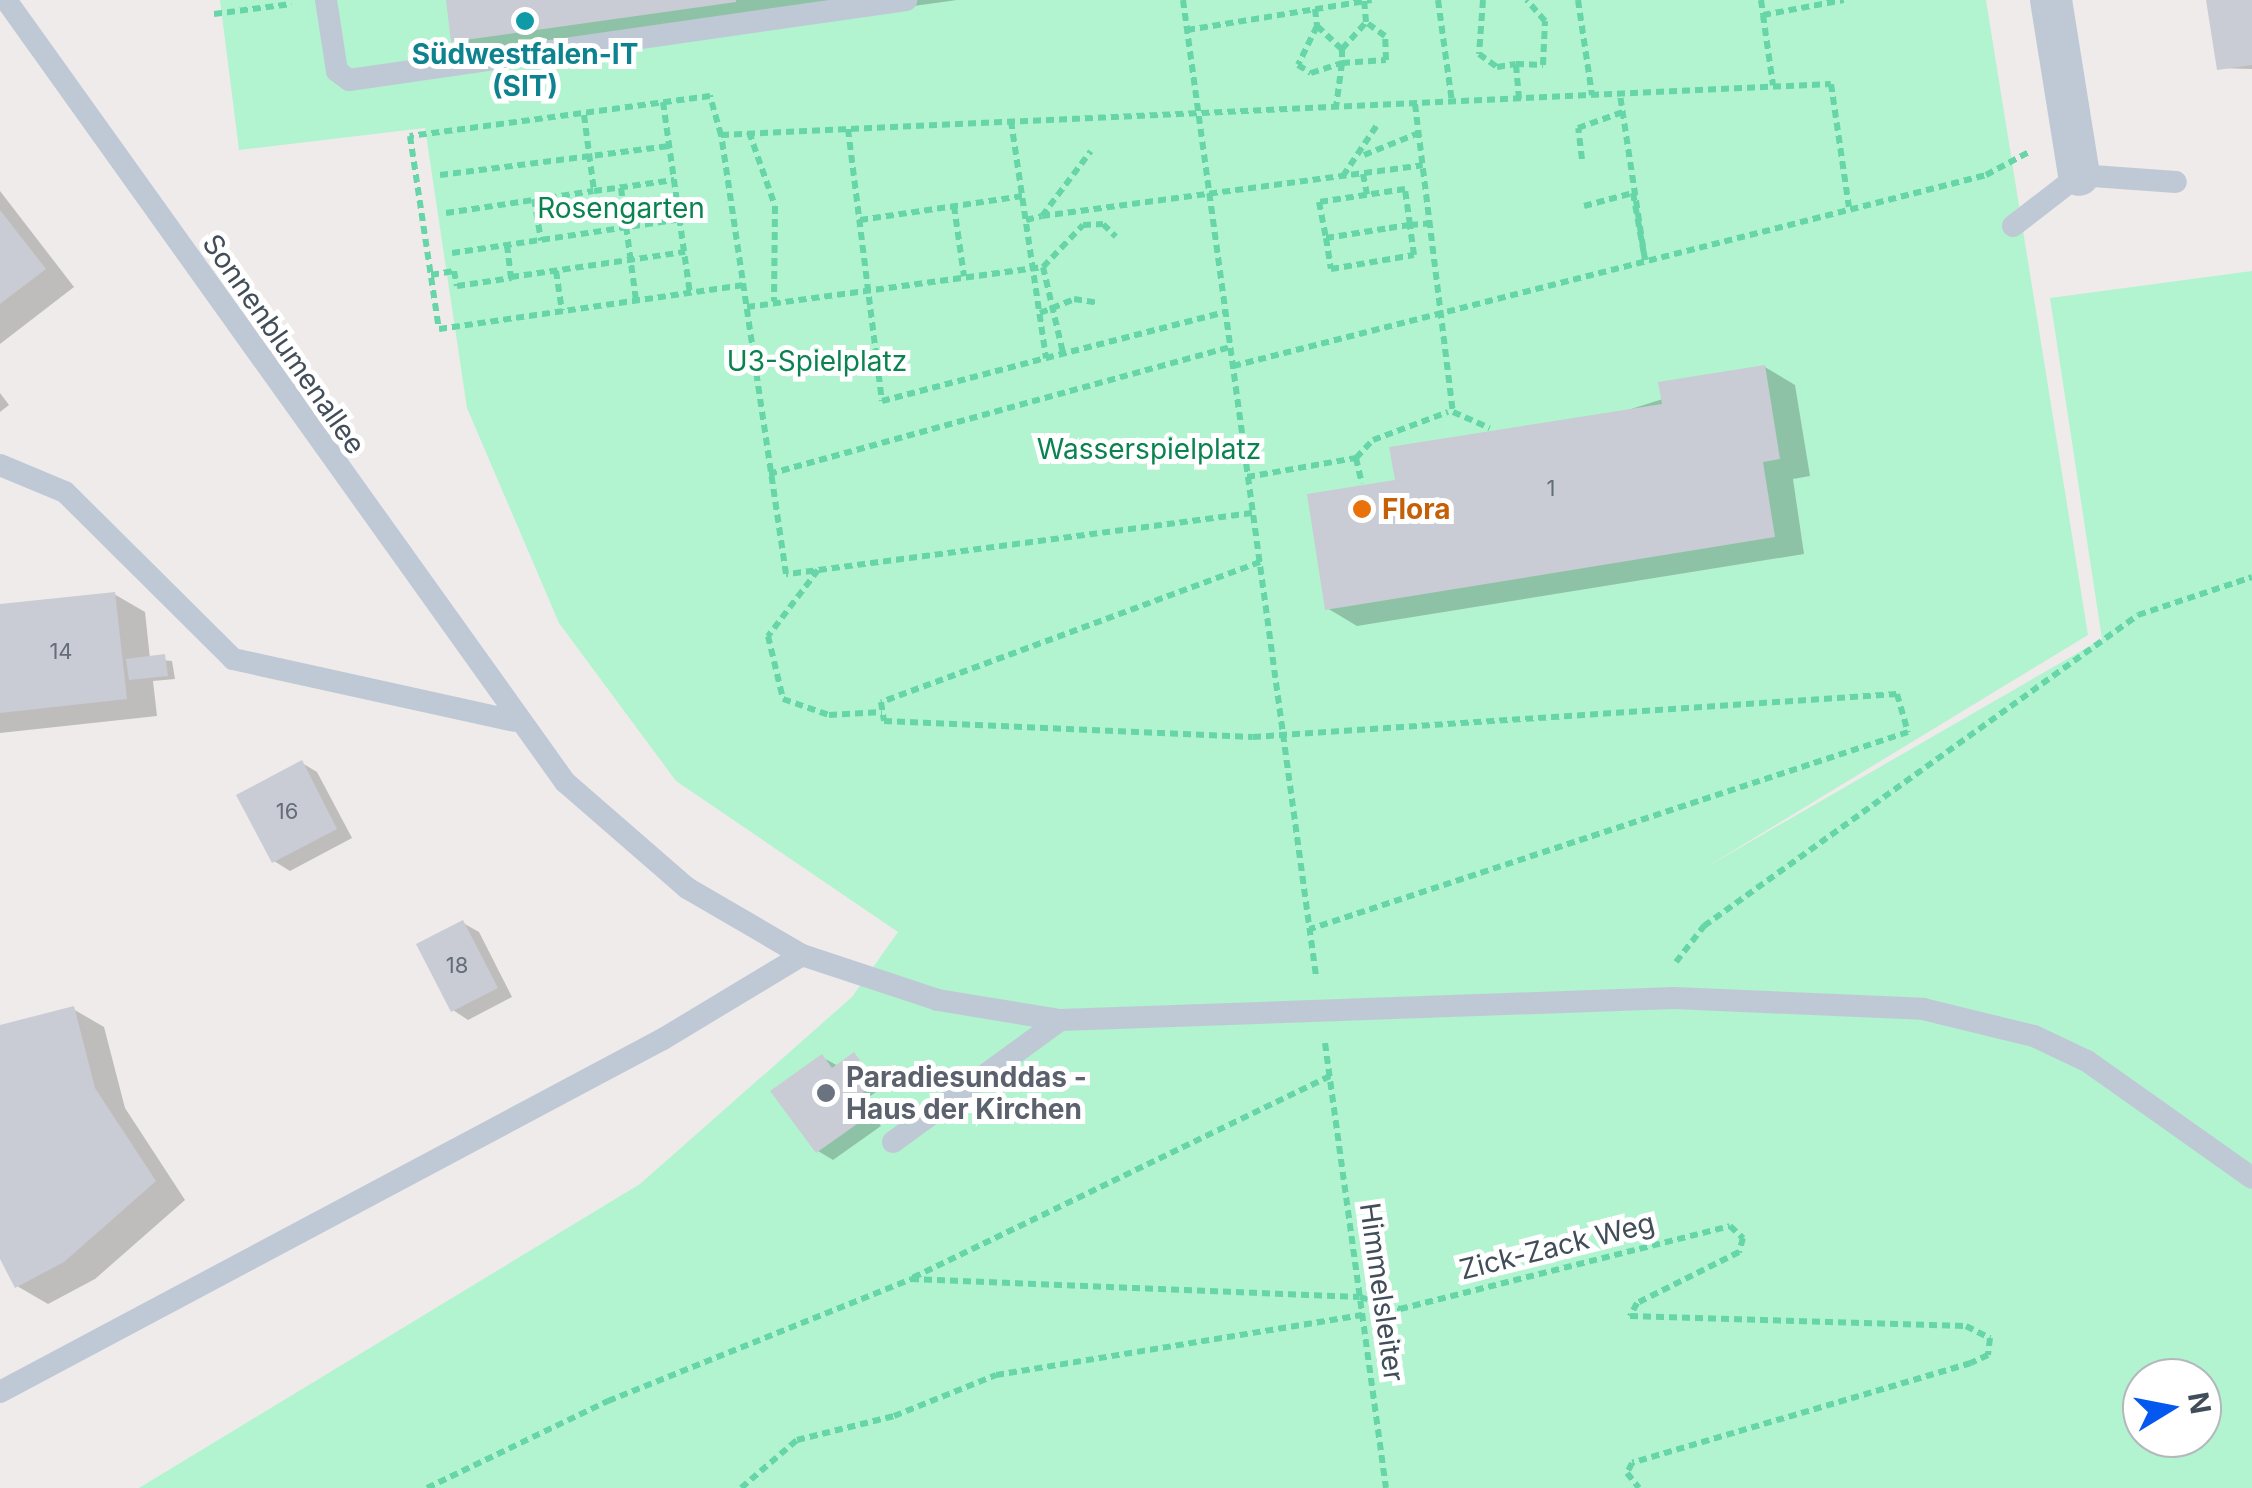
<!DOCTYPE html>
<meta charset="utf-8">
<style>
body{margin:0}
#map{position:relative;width:2252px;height:1488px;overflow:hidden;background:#efebeb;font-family:Inter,sans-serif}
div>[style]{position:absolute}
.green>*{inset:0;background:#b2f3d0}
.shadow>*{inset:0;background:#0003}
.building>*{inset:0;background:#c9ccd4}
.path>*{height:6px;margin-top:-3px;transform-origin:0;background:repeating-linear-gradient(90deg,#66d5a7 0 8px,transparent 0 13px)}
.lane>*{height:22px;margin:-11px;padding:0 11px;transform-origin:11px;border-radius:11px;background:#bfc9d5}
.street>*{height:42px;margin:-21px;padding:0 21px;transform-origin:21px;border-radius:21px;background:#bfc9d5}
.dots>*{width:28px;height:28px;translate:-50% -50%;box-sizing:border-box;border:5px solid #fff;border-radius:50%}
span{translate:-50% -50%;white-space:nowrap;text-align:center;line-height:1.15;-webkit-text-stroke:10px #fff;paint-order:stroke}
.number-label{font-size:22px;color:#646d78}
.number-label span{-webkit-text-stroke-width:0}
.culture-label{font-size:28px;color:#0d838f;font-weight:700}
.park-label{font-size:28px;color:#0b8351}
.street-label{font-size:28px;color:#424d5a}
.food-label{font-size:28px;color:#c56008;font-weight:700}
.left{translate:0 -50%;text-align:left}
.worship-label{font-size:28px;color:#5b616d;font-weight:700}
.north{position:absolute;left:2122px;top:1358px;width:100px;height:100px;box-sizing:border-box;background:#fff;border:2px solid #b3b8bd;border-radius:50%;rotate:80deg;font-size:28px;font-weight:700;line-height:40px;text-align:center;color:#424d5a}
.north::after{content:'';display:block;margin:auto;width:35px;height:45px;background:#0458ef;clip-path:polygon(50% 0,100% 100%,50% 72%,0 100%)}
</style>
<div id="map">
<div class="green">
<div style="clip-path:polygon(evenodd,220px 0,1986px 0,2088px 635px,1703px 869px,2102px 639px,2050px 298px,2252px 271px,2252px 1488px,139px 1488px,640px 1184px,852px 997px,898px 932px,676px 781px,559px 623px,467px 408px,425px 128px,239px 150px,220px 0,2142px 1378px,2202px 1378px,2202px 1438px,2142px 1438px,2142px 1378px)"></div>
</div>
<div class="shadow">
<div style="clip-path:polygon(448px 0,957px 0,495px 64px,454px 40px)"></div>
<div style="clip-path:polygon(2208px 0,2252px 0,2252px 69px,2219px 68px)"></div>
<div style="clip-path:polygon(0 191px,74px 287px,0 344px)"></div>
<div style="clip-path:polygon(1765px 367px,1795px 385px,1810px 476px,1793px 479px,1804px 554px,1357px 626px,1327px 608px,1398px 482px)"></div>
<div style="clip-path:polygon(0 393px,9px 405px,0 412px)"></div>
<div style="clip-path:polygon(114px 594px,145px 612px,150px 659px,172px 661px,175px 679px,153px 681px,157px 716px,0 733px,0 607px)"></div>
<div style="clip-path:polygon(302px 763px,317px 772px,352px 838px,290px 871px,274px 861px)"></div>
<div style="clip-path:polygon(463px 923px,479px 932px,512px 997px,468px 1020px,453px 1010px)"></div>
<div style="clip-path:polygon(73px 1009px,104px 1027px,125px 1108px,185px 1200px,95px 1279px,48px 1304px,17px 1286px,0 1254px,0 1028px)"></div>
<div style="clip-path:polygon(854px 1055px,882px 1088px,863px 1101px,881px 1126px,833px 1160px,818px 1151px,822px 1057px,838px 1066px)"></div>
</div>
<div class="building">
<div style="clip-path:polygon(446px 0,736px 0,736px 2px,451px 42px)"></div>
<div style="clip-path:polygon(2206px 0,2252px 0,2252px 65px,2217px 70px)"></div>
<div style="clip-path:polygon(0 210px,46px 269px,0 304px)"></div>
<div style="clip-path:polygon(1765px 365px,1780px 459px,1763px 462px,1775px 537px,1325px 610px,1307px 494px,1395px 480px,1389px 447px,1662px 404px,1658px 382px)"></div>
<div style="clip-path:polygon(115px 592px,127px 699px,0 713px,0 604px)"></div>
<div style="clip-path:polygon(165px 654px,168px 676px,129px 680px,126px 659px)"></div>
<div style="clip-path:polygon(302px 760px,337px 829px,272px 863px,236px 795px)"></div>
<div style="clip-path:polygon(463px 920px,498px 988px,451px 1012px,416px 944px)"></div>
<div style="clip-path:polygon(74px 1006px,95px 1088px,156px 1181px,64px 1262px,15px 1288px,0 1259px,0 1025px)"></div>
<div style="clip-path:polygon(854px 1052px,876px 1083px,854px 1099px,867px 1117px,816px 1153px,770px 1091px,822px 1054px,832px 1068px)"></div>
</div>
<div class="path">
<div style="left:1183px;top:0;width:985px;rotate:82.24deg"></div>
<div style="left:1438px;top:0;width:103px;rotate:82.2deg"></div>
<div style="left:1483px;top:0;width:54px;rotate:94.2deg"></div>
<div style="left:1479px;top:54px;width:22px;rotate:36deg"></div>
<div style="left:1497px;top:67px;width:19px;rotate:-9deg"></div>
<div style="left:1578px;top:0;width:96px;rotate:81.6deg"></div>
<div style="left:1761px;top:0;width:15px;rotate:82deg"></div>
<div style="left:1763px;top:15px;width:82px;rotate:-10.5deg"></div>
<div style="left:1315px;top:9px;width:17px;rotate:83deg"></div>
<div style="left:1317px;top:26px;width:43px;rotate:116deg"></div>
<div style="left:1298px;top:65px;width:15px;rotate:32deg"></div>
<div style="left:1311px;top:73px;width:33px;rotate:-18deg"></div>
<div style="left:1342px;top:63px;width:44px;rotate:97.8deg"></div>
<div style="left:214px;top:14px;width:78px;rotate:-7.4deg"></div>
<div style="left:1763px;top:15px;width:71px;rotate:81.9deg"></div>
<div style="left:1317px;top:26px;width:34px;rotate:43deg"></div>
<div style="left:1342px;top:49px;width:14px;rotate:90deg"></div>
<div style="left:1342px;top:63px;width:44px;rotate:-3.9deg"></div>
<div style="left:1386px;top:60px;width:24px;rotate:-92deg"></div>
<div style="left:1385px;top:36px;width:24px;rotate:-144deg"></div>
<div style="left:1187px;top:30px;width:187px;rotate:-9.2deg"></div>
<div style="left:1342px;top:49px;width:36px;rotate:-48deg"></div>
<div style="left:1366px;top:22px;width:21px;rotate:-95deg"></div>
<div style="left:1519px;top:99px;width:35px;rotate:-95deg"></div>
<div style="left:1516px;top:64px;width:27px;rotate:2deg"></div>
<div style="left:1543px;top:65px;width:44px;rotate:-87.4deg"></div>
<div style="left:1545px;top:21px;width:28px;rotate:-131deg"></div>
<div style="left:663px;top:102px;width:193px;rotate:82deg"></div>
<div style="left:1415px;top:104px;width:310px;rotate:83deg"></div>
<div style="left:1453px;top:412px;width:40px;rotate:23.4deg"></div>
<div style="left:584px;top:115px;width:77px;rotate:82.5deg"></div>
<div style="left:594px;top:191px;width:81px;rotate:-7.8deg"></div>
<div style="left:1011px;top:121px;width:240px;rotate:81.6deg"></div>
<div style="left:1046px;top:358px;width:185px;rotate:-14.4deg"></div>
<div style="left:848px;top:129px;width:274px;rotate:82.9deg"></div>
<div style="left:882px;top:401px;width:170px;rotate:-14.7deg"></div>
<div style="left:749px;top:132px;width:78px;rotate:70.6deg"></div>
<div style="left:775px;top:206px;width:95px;rotate:90.6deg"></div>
<div style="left:721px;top:135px;width:41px;rotate:-105.8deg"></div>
<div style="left:710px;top:96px;width:303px;rotate:172.4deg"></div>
<div style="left:410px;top:136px;width:195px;rotate:81.5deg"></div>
<div style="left:439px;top:329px;width:308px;rotate:-8.2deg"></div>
<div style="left:1364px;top:155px;width:59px;rotate:-21.8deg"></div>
<div style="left:1582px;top:159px;width:31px;rotate:-97deg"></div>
<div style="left:1578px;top:128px;width:48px;rotate:-19.6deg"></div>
<div style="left:1363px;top:174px;width:21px;rotate:79deg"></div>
<div style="left:440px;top:175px;width:231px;rotate:-7.2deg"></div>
<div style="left:1343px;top:176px;width:61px;rotate:-56.3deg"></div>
<div style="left:621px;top:188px;width:114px;rotate:82.4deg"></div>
<div style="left:534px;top:199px;width:42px;rotate:80.3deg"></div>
<div style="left:954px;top:206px;width:71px;rotate:81.9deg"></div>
<div style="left:1584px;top:206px;width:51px;rotate:-14.9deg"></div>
<div style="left:1633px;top:193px;width:68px;rotate:79.8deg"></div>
<div style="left:1645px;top:260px;width:168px;rotate:-98.6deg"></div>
<div style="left:446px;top:213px;width:149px;rotate:-8.5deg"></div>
<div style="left:1042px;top:216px;width:384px;rotate:-7.6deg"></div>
<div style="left:860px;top:220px;width:164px;rotate:-8.4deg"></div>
<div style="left:1026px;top:220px;width:16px;rotate:-14deg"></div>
<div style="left:1042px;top:216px;width:81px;rotate:-53deg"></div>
<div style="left:1326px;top:238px;width:31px;rotate:81deg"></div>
<div style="left:1331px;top:269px;width:84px;rotate:-9.6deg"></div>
<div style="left:1414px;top:255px;width:30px;rotate:-98deg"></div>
<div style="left:1410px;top:225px;width:36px;rotate:-98deg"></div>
<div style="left:1405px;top:189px;width:87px;rotate:171.4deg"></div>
<div style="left:1319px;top:202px;width:37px;rotate:79deg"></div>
<div style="left:1326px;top:238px;width:64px;rotate:-9deg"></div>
<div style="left:1389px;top:228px;width:21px;rotate:-8deg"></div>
<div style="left:1410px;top:225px;width:21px;rotate:-5deg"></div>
<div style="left:507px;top:245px;width:32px;rotate:83deg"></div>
<div style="left:511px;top:277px;width:176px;rotate:-8.2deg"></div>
<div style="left:452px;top:253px;width:232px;rotate:-8.4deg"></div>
<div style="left:1043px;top:267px;width:88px;rotate:76.9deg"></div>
<div style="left:556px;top:271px;width:40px;rotate:81.5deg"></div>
<div style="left:431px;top:275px;width:23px;rotate:-10deg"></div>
<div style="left:454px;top:271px;width:15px;rotate:79deg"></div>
<div style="left:457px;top:286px;width:55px;rotate:-8.4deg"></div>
<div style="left:747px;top:307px;width:299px;rotate:-7.7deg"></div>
<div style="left:1043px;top:267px;width:58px;rotate:-46.4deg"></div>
<div style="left:1083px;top:225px;width:20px;rotate:-3deg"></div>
<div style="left:1103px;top:224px;width:18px;rotate:45deg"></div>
<div style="left:1040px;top:313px;width:37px;rotate:-22deg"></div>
<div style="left:1074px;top:299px;width:25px;rotate:9deg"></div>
<div style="left:1233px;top:366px;width:777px;rotate:-14.23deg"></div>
<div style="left:1986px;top:175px;width:51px;rotate:-28.1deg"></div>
<div style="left:1356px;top:458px;width:26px;rotate:77deg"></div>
<div style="left:769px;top:474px;width:479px;rotate:-15.4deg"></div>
<div style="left:1247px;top:477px;width:111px;rotate:-9.9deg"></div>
<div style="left:1356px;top:458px;width:25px;rotate:-47deg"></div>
<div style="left:1373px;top:440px;width:80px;rotate:-20.5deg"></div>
<div style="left:1252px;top:513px;width:470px;rotate:172.5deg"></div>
<div style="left:786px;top:574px;width:444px;rotate:-98.4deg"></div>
<div style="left:721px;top:135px;width:1111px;rotate:-2.63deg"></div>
<div style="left:1831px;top:84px;width:124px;rotate:81.7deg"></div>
<div style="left:1260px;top:562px;width:404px;rotate:159.7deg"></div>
<div style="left:881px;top:702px;width:19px;rotate:81deg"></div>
<div style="left:884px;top:721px;width:369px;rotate:2.5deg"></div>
<div style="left:1253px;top:737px;width:645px;rotate:-3.82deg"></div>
<div style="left:1897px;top:694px;width:40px;rotate:74deg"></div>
<div style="left:1908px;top:732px;width:630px;rotate:161.77deg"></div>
<div style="left:818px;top:570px;width:83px;rotate:127.1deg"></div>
<div style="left:768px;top:636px;width:65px;rotate:76.6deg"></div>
<div style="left:783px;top:699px;width:49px;rotate:19.2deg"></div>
<div style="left:829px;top:715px;width:53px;rotate:-3.2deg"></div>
<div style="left:1676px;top:962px;width:46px;rotate:-52.1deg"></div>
<div style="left:1704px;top:926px;width:534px;rotate:-35.62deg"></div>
<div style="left:2138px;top:615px;width:120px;rotate:-18.4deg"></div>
<div style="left:1325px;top:1043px;width:449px;rotate:82.2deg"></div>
<div style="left:1330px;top:1076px;width:466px;rotate:154.2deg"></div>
<div style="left:911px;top:1279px;width:449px;rotate:2.3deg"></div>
<div style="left:1360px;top:1297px;width:42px;rotate:16.7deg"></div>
<div style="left:1400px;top:1309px;width:340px;rotate:-14.1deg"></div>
<div style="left:1730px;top:1226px;width:18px;rotate:43deg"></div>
<div style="left:1743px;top:1238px;width:15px;rotate:106deg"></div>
<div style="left:1739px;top:1252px;width:114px;rotate:153.4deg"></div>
<div style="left:1637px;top:1303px;width:15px;rotate:118deg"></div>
<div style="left:1630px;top:1316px;width:336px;rotate:1.7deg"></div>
<div style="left:1966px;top:1326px;width:27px;rotate:27deg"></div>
<div style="left:1990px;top:1338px;width:17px;rotate:97deg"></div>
<div style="left:1988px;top:1355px;width:19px;rotate:155deg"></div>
<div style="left:1971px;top:1363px;width:353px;rotate:163.6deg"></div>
<div style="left:1632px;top:1463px;width:11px;rotate:117deg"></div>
<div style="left:1627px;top:1473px;width:19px;rotate:51deg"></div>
<div style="left:427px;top:1488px;width:201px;rotate:-25.7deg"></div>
<div style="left:608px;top:1401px;width:327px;rotate:-21.9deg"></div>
<div style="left:741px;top:1488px;width:74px;rotate:-40.6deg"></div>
<div style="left:797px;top:1440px;width:100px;rotate:-13.9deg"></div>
<div style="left:894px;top:1416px;width:110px;rotate:-21.9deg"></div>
<div style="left:996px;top:1375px;width:371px;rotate:-9.3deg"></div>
</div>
<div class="lane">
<div style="left:6px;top:0;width:961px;rotate:54.44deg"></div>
<div style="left:565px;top:782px;width:162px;rotate:41deg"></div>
<div style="left:687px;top:888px;width:133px;rotate:30.2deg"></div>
<div style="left:802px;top:955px;width:143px;rotate:18.3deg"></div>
<div style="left:938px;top:1000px;width:124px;rotate:9.3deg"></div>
<div style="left:1060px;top:1020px;width:614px;rotate:-2.05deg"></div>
<div style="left:1674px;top:998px;width:249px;rotate:2.5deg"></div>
<div style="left:1923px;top:1009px;width:114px;rotate:13.7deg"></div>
<div style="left:2034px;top:1036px;width:59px;rotate:25.3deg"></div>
<div style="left:2087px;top:1061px;width:202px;rotate:35.3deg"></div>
<div style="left:326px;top:0;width:72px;rotate:81.2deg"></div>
<div style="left:337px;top:71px;width:15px;rotate:37deg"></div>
<div style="left:349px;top:80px;width:563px;rotate:-8.17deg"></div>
<div style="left:2013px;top:226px;width:83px;rotate:-37.7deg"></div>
<div style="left:2079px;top:175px;width:97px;rotate:4.1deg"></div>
<div style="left:0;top:465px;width:70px;rotate:22.6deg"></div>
<div style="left:65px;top:492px;width:237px;rotate:44.8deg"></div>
<div style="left:233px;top:659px;width:288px;rotate:12.4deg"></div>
<div style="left:893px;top:1142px;width:207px;rotate:-36.1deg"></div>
<div style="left:0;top:1392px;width:751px;rotate:-28.03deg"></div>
<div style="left:663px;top:1039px;width:162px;rotate:-31.1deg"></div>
</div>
<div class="street">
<div style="left:2051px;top:0;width:177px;rotate:80.9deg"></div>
</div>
<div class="dots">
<div style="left:525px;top:21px;background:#0f9aa8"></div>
<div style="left:1362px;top:509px;background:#e8710a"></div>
<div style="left:826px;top:1093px;background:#6b7280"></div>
</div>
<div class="number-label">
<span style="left:1551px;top:489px">1</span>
<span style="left:61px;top:652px">14</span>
<span style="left:287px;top:812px">16</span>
<span style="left:457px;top:966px">18</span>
</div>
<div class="culture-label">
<span style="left:525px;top:70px">Südwestfalen-IT<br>(SIT)</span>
</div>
<div class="park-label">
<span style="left:621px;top:208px">Rosengarten</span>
<span style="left:817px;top:361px">U3-Spielplatz</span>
<span style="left:1149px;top:449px">Wasserspielplatz</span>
</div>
<div class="street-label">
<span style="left:284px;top:344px;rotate:55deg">Sonnenblumenallee</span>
<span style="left:1557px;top:1246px;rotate:-14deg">Zick-Zack Weg</span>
<span style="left:1382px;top:1292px;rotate:82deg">Himmelsleiter</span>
</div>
<div class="food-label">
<span class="left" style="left:1382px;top:509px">Flora</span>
</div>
<div class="worship-label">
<span class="left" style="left:846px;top:1093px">Paradiesunddas -<br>Haus der Kirchen</span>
</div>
<div class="north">N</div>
</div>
